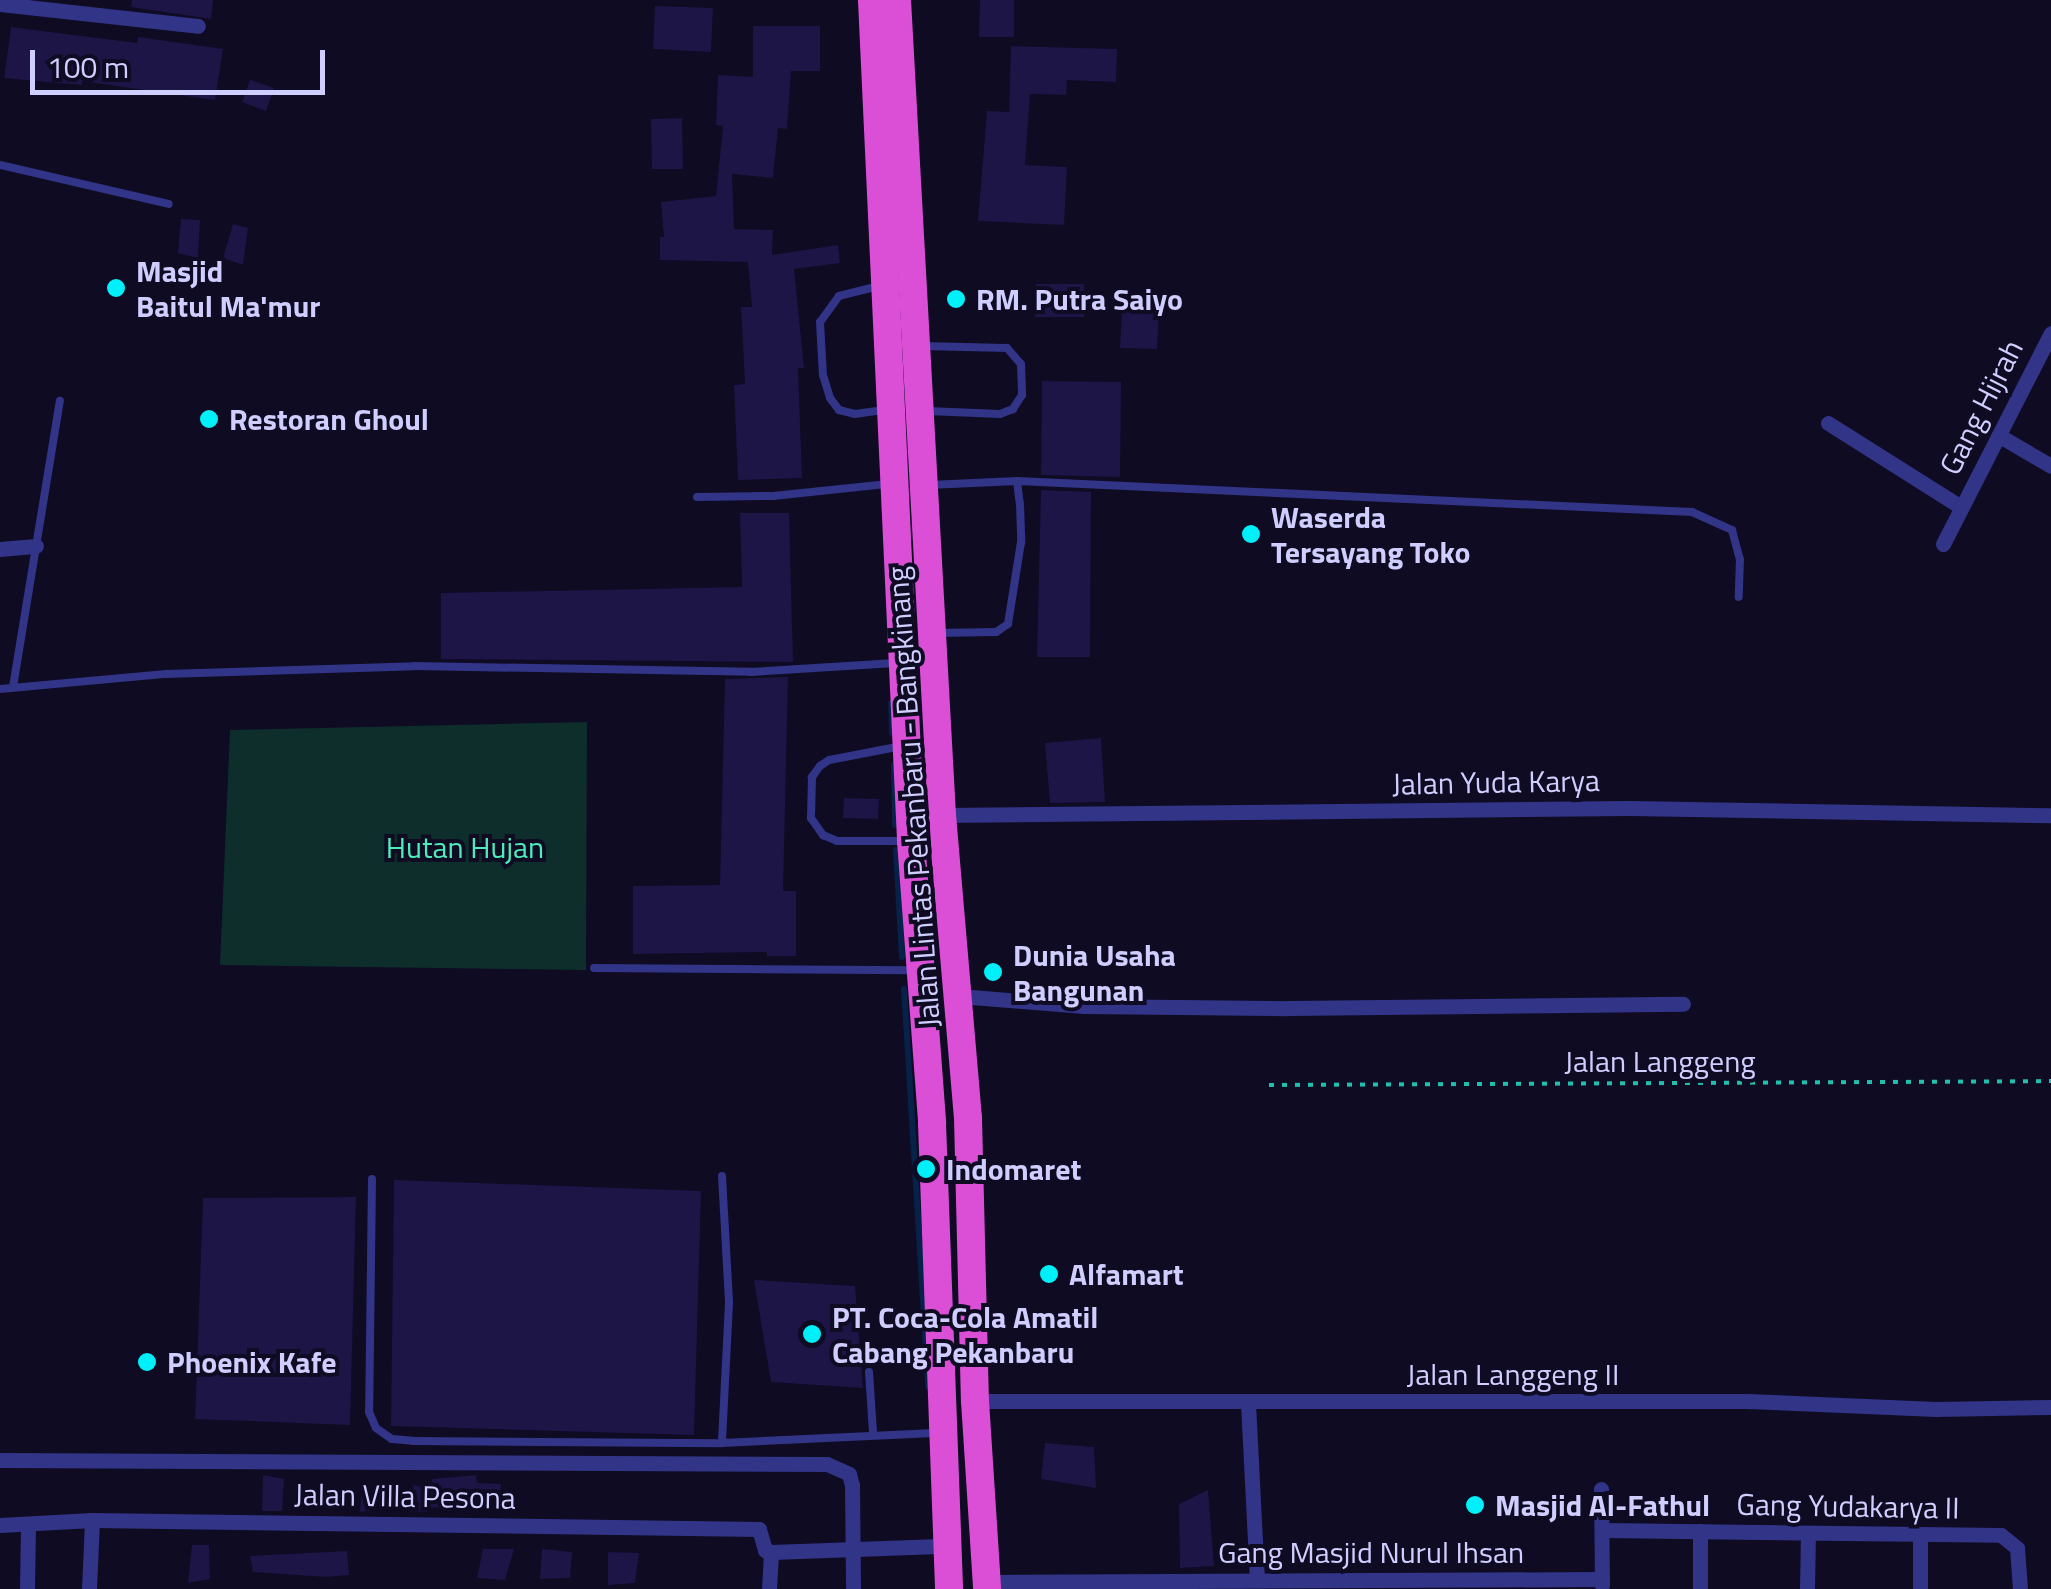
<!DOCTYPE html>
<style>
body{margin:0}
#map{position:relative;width:2051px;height:1589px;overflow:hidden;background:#0e0b23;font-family:"Titillium Web",sans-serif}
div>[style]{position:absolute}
.green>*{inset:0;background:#0e2e2b}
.stream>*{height:6px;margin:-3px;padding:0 3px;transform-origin:3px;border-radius:3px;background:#062248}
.building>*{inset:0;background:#1c1546}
.path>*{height:4px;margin-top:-2px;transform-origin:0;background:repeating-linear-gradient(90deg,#21c0ac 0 5px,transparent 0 13px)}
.service>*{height:8px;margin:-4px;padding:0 4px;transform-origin:4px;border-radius:4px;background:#313487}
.minor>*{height:15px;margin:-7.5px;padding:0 7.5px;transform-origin:7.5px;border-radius:7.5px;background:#313487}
.trunk>*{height:28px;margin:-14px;padding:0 14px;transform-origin:14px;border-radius:14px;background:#da4fd6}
.dots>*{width:28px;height:28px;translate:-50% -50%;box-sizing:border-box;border:5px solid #0e0b23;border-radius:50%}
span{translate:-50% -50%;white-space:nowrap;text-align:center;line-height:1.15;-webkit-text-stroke:8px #0e0b23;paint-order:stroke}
.poi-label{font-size:30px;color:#d0ceff;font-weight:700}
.left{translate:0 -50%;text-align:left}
.street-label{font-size:30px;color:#d0ceff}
.park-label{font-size:30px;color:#4decba}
.scale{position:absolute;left:30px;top:50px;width:295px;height:45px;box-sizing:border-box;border:5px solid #d0ceff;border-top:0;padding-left:12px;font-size:30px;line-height:35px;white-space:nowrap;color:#d0ceff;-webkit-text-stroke:8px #0e0b23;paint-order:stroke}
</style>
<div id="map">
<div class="green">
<div style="clip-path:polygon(587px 722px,586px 970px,220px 965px,230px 730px)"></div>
</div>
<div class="stream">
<div style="left:891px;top:703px;width:30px;rotate:88deg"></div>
<div style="left:894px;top:765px;width:60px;rotate:89deg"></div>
<div style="left:896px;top:850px;width:107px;rotate:86.8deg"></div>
<div style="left:904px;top:989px;width:399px;rotate:86.5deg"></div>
</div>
<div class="building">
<div style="clip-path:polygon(132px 0,213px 0,211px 19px,131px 7px)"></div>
<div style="clip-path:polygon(980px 0,1014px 0,1014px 37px,979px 37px)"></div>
<div style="clip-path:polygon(655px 6px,713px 8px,711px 52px,653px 49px)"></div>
<div style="clip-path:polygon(753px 26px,820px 26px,820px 71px,791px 71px,787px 129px,778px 128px,773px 178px,732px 174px,734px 229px,773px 230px,772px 255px,838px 245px,840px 263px,794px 269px,804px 368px,798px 368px,802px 478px,738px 480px,734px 385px,745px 384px,741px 307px,752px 307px,748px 262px,660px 260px,660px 237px,664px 237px,661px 202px,716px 196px,723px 126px,716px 125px,718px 75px,753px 77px)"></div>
<div style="clip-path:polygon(11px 27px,137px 43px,138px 37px,223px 49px,215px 100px,82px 81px,82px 85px,4px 78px)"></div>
<div style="clip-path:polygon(1011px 46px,1117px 49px,1116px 82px,1067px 80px,1066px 95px,1030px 94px,1025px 165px,1067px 167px,1064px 225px,978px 221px,987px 111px,1009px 112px)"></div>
<div style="clip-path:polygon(250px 80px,274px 88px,266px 111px,242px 102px)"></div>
<div style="clip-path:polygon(682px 118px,683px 169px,652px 169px,651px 119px)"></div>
<div style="clip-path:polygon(181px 219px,200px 220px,198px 258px,178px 253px)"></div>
<div style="clip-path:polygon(233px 224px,248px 228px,243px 265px,223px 258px)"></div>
<div style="clip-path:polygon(1036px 284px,1084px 284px,1084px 317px,1035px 317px)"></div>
<div style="clip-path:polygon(1122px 312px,1159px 313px,1157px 349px,1120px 348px)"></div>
<div style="clip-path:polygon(1042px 381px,1121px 382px,1120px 477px,1041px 475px)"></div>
<div style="clip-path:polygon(1041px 490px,1091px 492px,1090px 657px,1037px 657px)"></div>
<div style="clip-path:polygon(740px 513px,789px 513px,793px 662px,441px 659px,441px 593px,742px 587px)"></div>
<div style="clip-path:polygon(788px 677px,783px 891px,796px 891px,796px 956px,767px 956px,767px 952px,633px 954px,633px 886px,720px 885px,725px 679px)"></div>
<div style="clip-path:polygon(1101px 738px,1105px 802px,1050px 803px,1045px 743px)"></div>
<div style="clip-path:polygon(844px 798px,879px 799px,878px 819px,843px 818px)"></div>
<div style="clip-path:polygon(394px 1180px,701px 1191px,694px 1435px,391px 1426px)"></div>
<div style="clip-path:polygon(356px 1197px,350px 1425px,195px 1419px,203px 1198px)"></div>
<div style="clip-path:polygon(754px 1280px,855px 1286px,863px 1388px,771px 1382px)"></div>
<div style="clip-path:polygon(1045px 1443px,1094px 1447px,1096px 1488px,1041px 1479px)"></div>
<div style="clip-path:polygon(263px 1475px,284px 1479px,282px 1511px,262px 1511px)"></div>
<div style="clip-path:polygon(476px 1475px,477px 1483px,501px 1484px,500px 1510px,428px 1507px,427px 1512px,406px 1511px,414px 1485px,432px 1490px,432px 1479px)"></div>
<div style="clip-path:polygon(362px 1487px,377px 1493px,377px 1509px,360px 1512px)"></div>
<div style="clip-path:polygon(1208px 1490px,1214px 1566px,1180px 1568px,1179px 1504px)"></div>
<div style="clip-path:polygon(192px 1545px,209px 1545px,210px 1579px,188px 1583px)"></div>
<div style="clip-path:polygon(483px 1549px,514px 1549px,505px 1580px,477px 1578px)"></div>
<div style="clip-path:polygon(542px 1549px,572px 1552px,570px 1578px,540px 1579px)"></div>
<div style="clip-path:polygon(347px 1551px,349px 1575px,326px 1577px,253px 1572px,250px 1556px)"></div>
<div style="clip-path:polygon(608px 1552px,639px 1553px,635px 1583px,608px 1585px)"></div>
</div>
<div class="path">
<div style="left:1269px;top:1085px;width:782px;rotate:-0.29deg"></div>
</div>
<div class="service">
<div style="left:0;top:165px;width:173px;rotate:13deg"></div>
<div style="left:879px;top:286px;width:41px;rotate:166deg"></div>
<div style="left:839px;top:296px;width:32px;rotate:126deg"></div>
<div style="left:820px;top:322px;width:53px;rotate:86.8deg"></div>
<div style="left:823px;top:375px;width:24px;rotate:73deg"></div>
<div style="left:830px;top:398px;width:15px;rotate:53deg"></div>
<div style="left:839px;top:410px;width:16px;rotate:14deg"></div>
<div style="left:855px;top:414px;width:28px;rotate:-8deg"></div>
<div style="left:922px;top:346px;width:85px;rotate:1.3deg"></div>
<div style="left:1007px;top:348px;width:21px;rotate:49deg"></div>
<div style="left:1021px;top:364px;width:31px;rotate:88deg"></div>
<div style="left:1022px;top:395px;width:17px;rotate:123deg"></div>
<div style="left:1013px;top:409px;width:14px;rotate:159deg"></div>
<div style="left:1000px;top:414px;width:73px;rotate:-177.6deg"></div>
<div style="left:1017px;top:481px;width:676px;rotate:2.63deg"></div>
<div style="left:1692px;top:512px;width:44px;rotate:24.2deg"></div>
<div style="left:1732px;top:530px;width:30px;rotate:75deg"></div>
<div style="left:1740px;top:559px;width:38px;rotate:92deg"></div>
<div style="left:929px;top:485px;width:88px;rotate:-2.6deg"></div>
<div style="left:1017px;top:481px;width:23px;rotate:83deg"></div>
<div style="left:1020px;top:504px;width:38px;rotate:88deg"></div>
<div style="left:1021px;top:542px;width:83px;rotate:99deg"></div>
<div style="left:1008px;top:624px;width:14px;rotate:146deg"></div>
<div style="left:996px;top:632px;width:60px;rotate:179deg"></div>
<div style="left:697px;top:497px;width:76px;rotate:-0.8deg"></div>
<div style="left:773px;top:496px;width:116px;rotate:-6deg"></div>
<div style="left:13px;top:687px;width:290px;rotate:-80.7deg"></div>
<div style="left:0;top:689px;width:167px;rotate:-5.2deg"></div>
<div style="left:166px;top:674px;width:249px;rotate:-1.8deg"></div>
<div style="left:415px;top:666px;width:336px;rotate:1deg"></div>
<div style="left:751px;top:672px;width:145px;rotate:-3.6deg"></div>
<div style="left:902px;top:746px;width:74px;rotate:169.1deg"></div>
<div style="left:829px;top:760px;width:11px;rotate:146deg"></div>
<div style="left:820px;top:766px;width:14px;rotate:126deg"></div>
<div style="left:812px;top:777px;width:41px;rotate:91.4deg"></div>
<div style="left:811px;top:818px;width:21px;rotate:55deg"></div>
<div style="left:823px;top:835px;width:15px;rotate:23deg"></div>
<div style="left:837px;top:841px;width:69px"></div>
<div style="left:594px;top:968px;width:319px;rotate:0.4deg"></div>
<div style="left:722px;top:1176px;width:127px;rotate:86.8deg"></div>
<div style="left:729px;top:1303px;width:140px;rotate:92.9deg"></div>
<div style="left:722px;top:1443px;width:213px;rotate:-2.7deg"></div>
<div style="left:372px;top:1179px;width:233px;rotate:90.7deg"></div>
<div style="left:369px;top:1412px;width:17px;rotate:66deg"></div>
<div style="left:376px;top:1428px;width:19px;rotate:35deg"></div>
<div style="left:392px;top:1439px;width:21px;rotate:5deg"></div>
<div style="left:413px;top:1441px;width:309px;rotate:0.4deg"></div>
<div style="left:869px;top:1372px;width:61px;rotate:86.2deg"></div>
</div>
<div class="minor">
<div style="left:0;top:4px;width:199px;rotate:6.3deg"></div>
<div style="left:1828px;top:423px;width:157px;rotate:32.3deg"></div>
<div style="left:1998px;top:435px;width:61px;rotate:30.3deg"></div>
<div style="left:1943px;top:544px;width:237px;rotate:-62.9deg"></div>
<div style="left:0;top:549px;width:36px;rotate:-5deg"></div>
<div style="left:942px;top:815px;width:688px;rotate:-0.58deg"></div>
<div style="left:1630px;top:808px;width:421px;rotate:1deg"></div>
<div style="left:959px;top:996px;width:125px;rotate:4.6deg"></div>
<div style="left:1084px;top:1006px;width:204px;rotate:0.6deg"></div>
<div style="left:1288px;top:1008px;width:395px;rotate:-0.6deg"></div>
<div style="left:975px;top:1401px;width:772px"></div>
<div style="left:1747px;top:1401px;width:189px;rotate:2.4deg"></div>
<div style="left:1936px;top:1409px;width:115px;rotate:-1deg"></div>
<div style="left:1248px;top:1403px;width:175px;rotate:87.1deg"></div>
<div style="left:0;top:1460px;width:827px;rotate:0.28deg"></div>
<div style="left:827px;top:1464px;width:24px;rotate:24deg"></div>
<div style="left:849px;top:1474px;width:11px;rotate:75deg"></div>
<div style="left:852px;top:1485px;width:104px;rotate:89.4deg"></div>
<div style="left:1601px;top:1489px;width:96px;rotate:89.4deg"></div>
<div style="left:0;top:1525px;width:92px;rotate:-3.1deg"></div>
<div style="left:1602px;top:1530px;width:399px;rotate:0.7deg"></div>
<div style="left:2001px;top:1535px;width:21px;rotate:39deg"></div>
<div style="left:2017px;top:1548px;width:41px;rotate:85.8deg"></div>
<div style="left:1700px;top:1531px;width:58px;rotate:90deg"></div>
<div style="left:1920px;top:1535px;width:54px;rotate:90deg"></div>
<div style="left:771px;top:1552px;width:176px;rotate:-2deg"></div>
<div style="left:987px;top:1582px;width:615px;rotate:-0.28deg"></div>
<div style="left:27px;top:1589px;width:65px;rotate:-89.1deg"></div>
<div style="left:89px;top:1589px;width:69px;rotate:-87.5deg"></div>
<div style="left:92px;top:1520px;width:667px;rotate:0.77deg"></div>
<div style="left:759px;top:1529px;width:22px;rotate:74deg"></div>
<div style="left:765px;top:1550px;width:6px;rotate:18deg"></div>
<div style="left:771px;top:1552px;width:37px;rotate:93deg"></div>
<div style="left:1807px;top:1589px;width:56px;rotate:-89deg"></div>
</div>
<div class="trunk">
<div style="left:872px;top:0;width:842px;rotate:87.34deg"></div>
<div style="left:911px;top:841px;width:283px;rotate:85.7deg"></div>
<div style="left:932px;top:1123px;width:466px;rotate:87.9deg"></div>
<div style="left:897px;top:0;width:816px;rotate:86.84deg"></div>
<div style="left:942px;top:815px;width:304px;rotate:85.1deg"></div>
<div style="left:968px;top:1118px;width:283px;rotate:88.6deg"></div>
<div style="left:975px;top:1401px;width:188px;rotate:86.3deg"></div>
</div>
<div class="dots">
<div style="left:116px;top:288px;background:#00f0f9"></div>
<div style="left:956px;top:299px;background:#00f0f9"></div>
<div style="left:209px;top:419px;background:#00f0f9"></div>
<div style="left:1251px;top:534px;background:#00f0f9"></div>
<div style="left:993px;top:972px;background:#00f0f9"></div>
<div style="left:926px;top:1169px;background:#00f0f9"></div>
<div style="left:1049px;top:1274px;background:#00f0f9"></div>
<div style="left:812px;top:1334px;background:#00f0f9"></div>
<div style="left:147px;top:1362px;background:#00f0f9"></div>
<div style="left:1475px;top:1505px;background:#00f0f9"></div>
</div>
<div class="poi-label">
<span class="left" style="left:136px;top:288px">Masjid<br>Baitul Ma'mur</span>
<span class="left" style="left:976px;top:299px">RM. Putra Saiyo</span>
<span class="left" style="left:229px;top:419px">Restoran Ghoul</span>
<span class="left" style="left:1271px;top:534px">Waserda<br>Tersayang Toko</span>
<span class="left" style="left:1013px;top:972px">Dunia Usaha<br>Bangunan</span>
<span class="left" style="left:946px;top:1169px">Indomaret</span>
<span class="left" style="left:1069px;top:1274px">Alfamart</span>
<span class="left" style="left:832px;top:1334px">PT. Coca-Cola Amatil<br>Cabang Pekanbaru</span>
<span class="left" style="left:167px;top:1362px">Phoenix Kafe</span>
<span class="left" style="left:1495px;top:1505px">Masjid Al-Fathul</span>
</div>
<div class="street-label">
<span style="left:1981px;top:407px;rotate:-63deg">Gang Hijrah</span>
<span style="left:1496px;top:782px;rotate:-1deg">Jalan Yuda Karya</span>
<span style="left:913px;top:797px;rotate:-94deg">Jalan Lintas Pekanbaru - Bangkinang</span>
<span style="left:1660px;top:1061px">Jalan Langgeng</span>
<span style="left:1513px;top:1374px">Jalan Langgeng II</span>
<span style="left:405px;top:1496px;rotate:1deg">Jalan Villa Pesona</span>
<span style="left:1848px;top:1506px;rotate:1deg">Gang Yudakarya II</span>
<span style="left:1371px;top:1552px">Gang Masjid Nurul Ihsan</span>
</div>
<div class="park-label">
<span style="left:465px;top:847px">Hutan Hujan</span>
</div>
<div class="scale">100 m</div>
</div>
